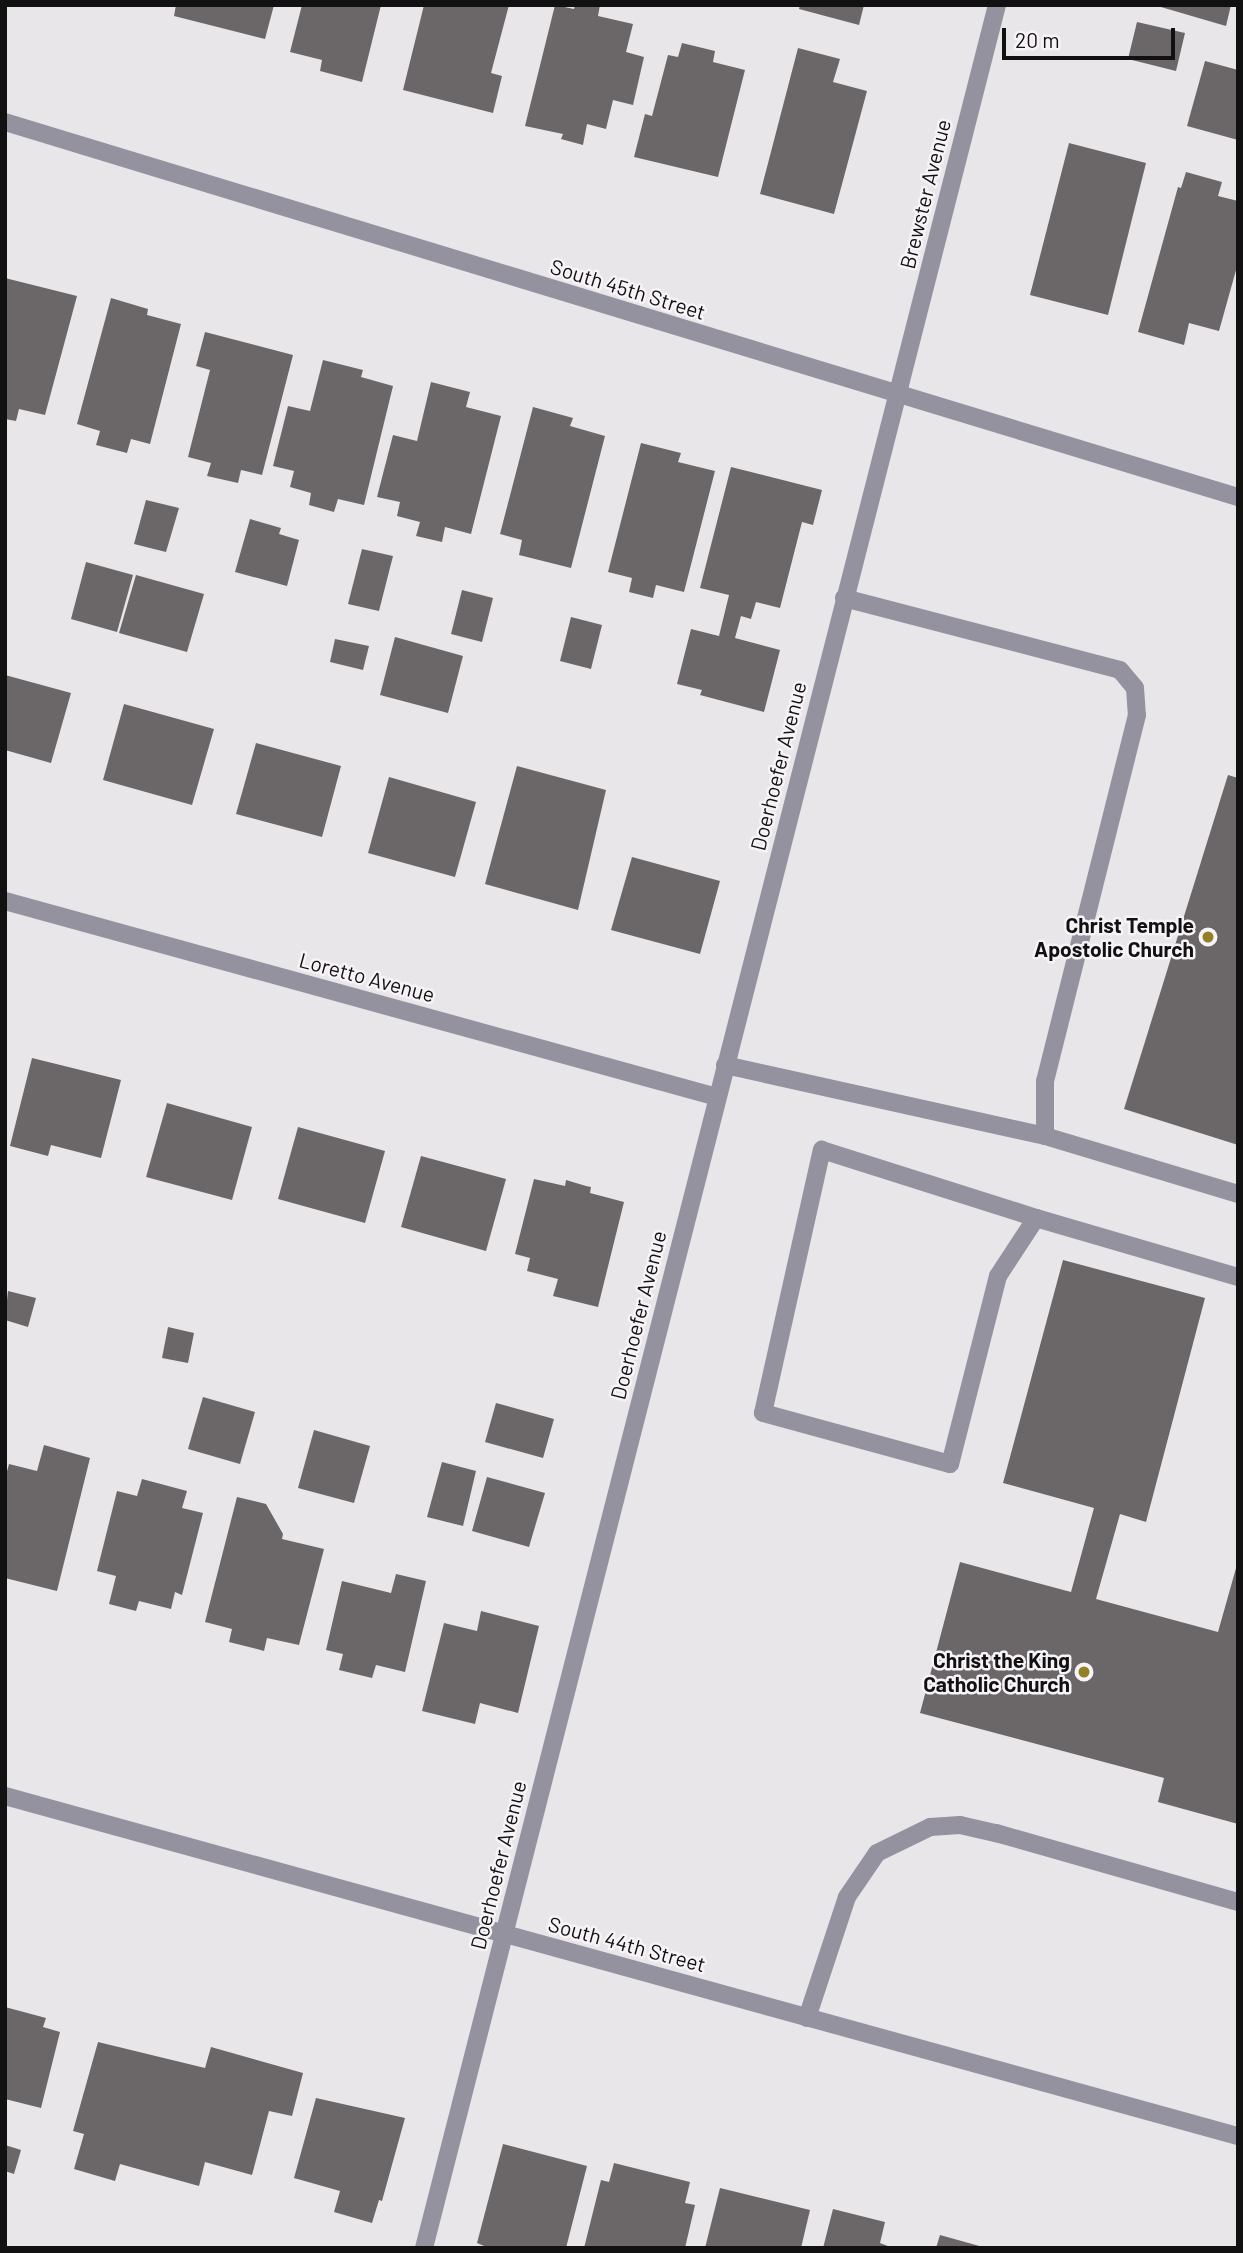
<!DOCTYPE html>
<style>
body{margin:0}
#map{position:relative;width:1243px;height:2253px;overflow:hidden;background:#e9e6ea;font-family:Barlow,sans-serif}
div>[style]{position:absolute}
.building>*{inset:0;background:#6b6769}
.lane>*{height:18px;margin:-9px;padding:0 9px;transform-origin:9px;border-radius:9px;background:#94929f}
.street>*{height:18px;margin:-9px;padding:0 9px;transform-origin:9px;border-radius:9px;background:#94929f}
.dots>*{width:19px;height:19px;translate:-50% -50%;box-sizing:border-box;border:4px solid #f7f3f7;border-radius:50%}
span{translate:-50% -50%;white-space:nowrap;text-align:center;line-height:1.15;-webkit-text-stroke:5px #f7f3f7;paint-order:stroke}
.street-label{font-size:21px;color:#121112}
.poi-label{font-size:21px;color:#121112;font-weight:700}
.right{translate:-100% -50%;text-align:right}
.frame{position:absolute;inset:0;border:7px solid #121112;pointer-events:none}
.scale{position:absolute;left:1002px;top:28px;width:173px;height:32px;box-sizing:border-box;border:4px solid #121112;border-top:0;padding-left:9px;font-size:21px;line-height:24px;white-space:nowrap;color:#121112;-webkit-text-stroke:5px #f7f3f7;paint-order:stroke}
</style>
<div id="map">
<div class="building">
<div style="clip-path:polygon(176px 5px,274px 5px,265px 39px,174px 16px)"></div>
<div style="clip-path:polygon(302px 5px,381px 5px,362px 82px,320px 71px,322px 60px,290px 52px)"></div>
<div style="clip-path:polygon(424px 5px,509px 5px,491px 73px,502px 76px,493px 113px,403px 90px)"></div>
<div style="clip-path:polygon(555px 5px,574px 9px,575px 5px,600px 5px,598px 16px,633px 24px,626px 52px,644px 57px,633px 105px,613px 100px,606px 129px,587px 124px,583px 145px,561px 139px,563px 134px,525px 126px)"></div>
<div style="clip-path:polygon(800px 5px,864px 5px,859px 25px,799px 9px)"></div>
<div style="clip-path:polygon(1154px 5px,1231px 5px,1226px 26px)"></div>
<div style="clip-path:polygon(1137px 22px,1185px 33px,1176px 71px,1128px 59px)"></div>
<div style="clip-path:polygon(682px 43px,715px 51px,713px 62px,745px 70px,718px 177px,634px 157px,645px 114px,652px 116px,668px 55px,678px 57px)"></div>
<div style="clip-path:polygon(798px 48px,840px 59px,833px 82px,867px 91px,834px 214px,760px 194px)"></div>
<div style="clip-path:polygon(1205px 61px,1238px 70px,1238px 140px,1187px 126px)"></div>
<div style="clip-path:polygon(1069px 143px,1146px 163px,1108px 315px,1030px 295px)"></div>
<div style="clip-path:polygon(1186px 172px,1222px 182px,1218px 196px,1238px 201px,1238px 263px,1219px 331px,1189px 323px,1184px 345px,1138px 332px,1178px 187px,1181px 188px)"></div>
<div style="clip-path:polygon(5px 278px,77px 296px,45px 415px,19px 409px,16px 421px,5px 419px)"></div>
<div style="clip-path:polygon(111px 298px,148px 309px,147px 315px,181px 324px,150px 444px,131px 439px,127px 453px,96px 445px,100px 431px,77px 424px)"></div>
<div style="clip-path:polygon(205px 332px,293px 355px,262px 475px,241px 470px,238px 483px,207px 476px,211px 463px,188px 457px,210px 370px,196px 366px)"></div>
<div style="clip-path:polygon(323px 360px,363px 370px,361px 377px,393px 386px,364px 505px,338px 499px,334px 512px,309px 505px,311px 493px,290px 487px,294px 471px,273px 466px,288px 406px,310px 411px)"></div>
<div style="clip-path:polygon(431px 382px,470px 392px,466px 407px,501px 416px,471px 534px,445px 527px,442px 542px,416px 536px,420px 522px,397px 516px,400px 502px,377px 497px,393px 435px,417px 441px)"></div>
<div style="clip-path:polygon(533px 407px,573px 418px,570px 426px,605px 436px,571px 568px,519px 555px,522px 540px,500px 534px)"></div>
<div style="clip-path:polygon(641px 443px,681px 453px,678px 462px,715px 471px,684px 592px,656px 585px,653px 598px,629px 592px,632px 578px,608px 572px)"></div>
<div style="clip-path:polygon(731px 467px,822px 490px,813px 525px,802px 522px,780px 608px,756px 602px,751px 619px,741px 616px,735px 638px,780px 650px,764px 712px,700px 695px,702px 690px,677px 684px,691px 629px,719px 636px,729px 595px,700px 588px)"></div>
<div style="clip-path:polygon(146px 500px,179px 508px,166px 552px,134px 544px)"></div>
<div style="clip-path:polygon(250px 519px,281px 528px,279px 534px,299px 540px,287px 586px,235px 572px)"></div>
<div style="clip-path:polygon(362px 549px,393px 556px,379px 611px,348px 604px)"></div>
<div style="clip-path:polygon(86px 562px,133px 575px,117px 632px,71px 619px)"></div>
<div style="clip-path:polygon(136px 575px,204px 594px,187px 652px,119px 633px)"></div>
<div style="clip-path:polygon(462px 590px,493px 598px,482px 642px,451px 634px)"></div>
<div style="clip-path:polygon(571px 617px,602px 625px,591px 669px,560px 661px)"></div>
<div style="clip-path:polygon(395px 637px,463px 656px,448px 713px,380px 695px)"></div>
<div style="clip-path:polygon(335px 639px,369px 646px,363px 670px,330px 662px)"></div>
<div style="clip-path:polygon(5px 675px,71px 693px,51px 763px,5px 750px)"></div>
<div style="clip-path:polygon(124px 704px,214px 729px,192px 805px,103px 780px)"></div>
<div style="clip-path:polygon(256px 743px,341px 766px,322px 837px,236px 814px)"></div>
<div style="clip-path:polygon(517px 766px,606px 790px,578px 910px,485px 884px)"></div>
<div style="clip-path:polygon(1228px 775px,1238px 778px,1238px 1145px,1124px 1109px)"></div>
<div style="clip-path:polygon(389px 777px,476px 802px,455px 877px,368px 853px)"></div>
<div style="clip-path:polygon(632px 857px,720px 881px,700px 954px,611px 930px)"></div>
<div style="clip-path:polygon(32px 1058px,121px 1080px,101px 1158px,51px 1145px,48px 1156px,10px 1146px)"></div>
<div style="clip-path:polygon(167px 1103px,252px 1127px,232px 1200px,146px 1177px)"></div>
<div style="clip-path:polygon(298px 1127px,385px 1151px,365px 1223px,278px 1199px)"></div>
<div style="clip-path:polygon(421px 1156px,506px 1179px,486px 1251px,401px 1227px)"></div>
<div style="clip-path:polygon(534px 1179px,565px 1186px,566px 1180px,586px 1186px,591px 1187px,590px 1193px,624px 1202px,598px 1307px,553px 1296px,558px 1279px,527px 1271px,530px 1258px,515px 1254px)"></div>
<div style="clip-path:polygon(1063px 1260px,1205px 1298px,1146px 1522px,1120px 1514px,1096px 1599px,1218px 1632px,1238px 1561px,1238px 1824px,1158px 1802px,1164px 1778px,920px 1713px,960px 1562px,1071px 1592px,1094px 1508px,1003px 1483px)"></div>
<div style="clip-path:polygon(8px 1291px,36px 1298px,28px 1327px,5px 1320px)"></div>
<div style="clip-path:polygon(168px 1327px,194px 1333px,188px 1363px,162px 1358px)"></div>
<div style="clip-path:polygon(203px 1397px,255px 1412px,240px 1464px,188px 1449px)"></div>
<div style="clip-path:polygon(496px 1403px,554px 1419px,543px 1458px,485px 1442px)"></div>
<div style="clip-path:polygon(314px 1430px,370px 1446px,354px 1503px,298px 1488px)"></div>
<div style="clip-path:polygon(44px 1445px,90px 1458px,57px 1591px,5px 1578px,5px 1479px,9px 1464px,37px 1471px)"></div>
<div style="clip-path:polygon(442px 1462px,476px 1471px,463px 1526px,427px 1517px)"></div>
<div style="clip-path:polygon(487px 1477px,545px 1493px,529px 1547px,472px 1531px)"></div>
<div style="clip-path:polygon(142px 1479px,187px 1491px,182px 1508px,203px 1513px,182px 1595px,175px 1592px,171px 1609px,139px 1601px,136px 1611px,109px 1604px,116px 1576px,97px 1571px,117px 1491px,137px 1496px)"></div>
<div style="clip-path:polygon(237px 1497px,266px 1504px,283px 1534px,282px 1539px,324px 1549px,299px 1645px,267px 1638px,264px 1651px,257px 1649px,229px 1642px,232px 1629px,205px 1622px)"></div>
<div style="clip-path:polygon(396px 1574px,426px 1581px,405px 1672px,376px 1665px,372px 1678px,339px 1670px,343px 1654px,326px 1650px,342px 1581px,391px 1593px)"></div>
<div style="clip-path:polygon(481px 1611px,539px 1626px,518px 1713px,480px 1703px,475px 1724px,422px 1711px,444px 1623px,477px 1631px)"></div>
<div style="clip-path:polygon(5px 2007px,46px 2018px,43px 2027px,60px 2032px,41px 2108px,5px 2099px)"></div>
<div style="clip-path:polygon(98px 2042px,205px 2068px,211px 2047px,303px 2073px,292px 2116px,269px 2111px,252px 2175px,205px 2162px,199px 2186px,120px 2164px,115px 2181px,74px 2169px,84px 2134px,73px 2131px)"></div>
<div style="clip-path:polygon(316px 2098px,405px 2118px,382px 2201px,379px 2200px,372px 2223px,334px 2212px,340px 2191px,294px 2178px)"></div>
<div style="clip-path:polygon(503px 2144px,587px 2166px,566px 2248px,489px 2248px,477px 2243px)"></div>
<div style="clip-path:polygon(5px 2145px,21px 2150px,14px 2174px,5px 2171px)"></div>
<div style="clip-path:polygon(614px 2163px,690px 2182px,685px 2203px,695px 2205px,685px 2248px,584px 2248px,601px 2180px,609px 2182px)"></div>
<div style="clip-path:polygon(720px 2188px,810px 2210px,801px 2248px,705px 2248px)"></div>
<div style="clip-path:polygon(833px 2209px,885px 2222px,880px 2243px,893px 2248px,823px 2248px)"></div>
<div style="clip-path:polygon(940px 2235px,983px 2247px,983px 2248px,936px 2248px)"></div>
</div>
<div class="lane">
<div style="left:844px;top:598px;width:285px;rotate:14.6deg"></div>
<div style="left:1120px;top:670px;width:23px;rotate:50deg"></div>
<div style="left:1135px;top:688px;width:27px;rotate:86deg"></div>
<div style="left:1137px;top:715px;width:377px;rotate:104.1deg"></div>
<div style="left:1045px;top:1081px;width:55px;rotate:90deg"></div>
<div style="left:1045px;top:1136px;width:202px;rotate:16.7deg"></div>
<div style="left:725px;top:1065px;width:328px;rotate:12.5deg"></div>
<div style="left:1036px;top:1218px;width:69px;rotate:123.2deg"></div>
<div style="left:998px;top:1276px;width:194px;rotate:104.3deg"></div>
<div style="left:950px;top:1464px;width:194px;rotate:-164.7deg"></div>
<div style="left:763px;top:1413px;width:270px;rotate:-77.4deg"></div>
<div style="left:822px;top:1150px;width:225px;rotate:17.6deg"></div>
<div style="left:1036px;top:1218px;width:210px;rotate:16.3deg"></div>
<div style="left:807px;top:2018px;width:127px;rotate:-71.7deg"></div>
<div style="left:847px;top:1897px;width:53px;rotate:-55.7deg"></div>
<div style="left:877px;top:1853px;width:59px;rotate:-26.1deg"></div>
<div style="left:930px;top:1827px;width:30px;rotate:-4deg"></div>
<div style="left:960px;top:1825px;width:37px;rotate:13deg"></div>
<div style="left:996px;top:1833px;width:252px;rotate:15.9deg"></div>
</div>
<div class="street">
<div style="left:5px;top:122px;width:1289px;rotate:16.92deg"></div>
<div style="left:5px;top:901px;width:738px;rotate:15.39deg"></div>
<div style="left:5px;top:1796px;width:1279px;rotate:15.42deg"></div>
<div style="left:424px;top:2248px;width:2315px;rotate:-75.67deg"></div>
</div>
<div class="dots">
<div style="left:1208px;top:937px;background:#928027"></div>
<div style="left:1084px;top:1672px;background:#928027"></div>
</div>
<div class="street-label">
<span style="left:925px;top:194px;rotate:-76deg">Brewster Avenue</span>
<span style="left:628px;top:289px;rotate:17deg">South 45th Street</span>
<span style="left:778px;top:766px;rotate:-76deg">Doerhoefer Avenue</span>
<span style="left:367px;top:977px;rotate:15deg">Loretto Avenue</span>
<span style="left:638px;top:1315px;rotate:-76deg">Doerhoefer Avenue</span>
<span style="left:498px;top:1865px;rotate:-76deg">Doerhoefer Avenue</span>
<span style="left:627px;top:1944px;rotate:15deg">South 44th Street</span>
</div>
<div class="poi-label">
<span class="right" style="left:1194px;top:937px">Christ Temple<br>Apostolic Church</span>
<span class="right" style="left:1070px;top:1672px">Christ the King<br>Catholic Church</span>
</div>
<div class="frame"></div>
<div class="scale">20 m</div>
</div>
